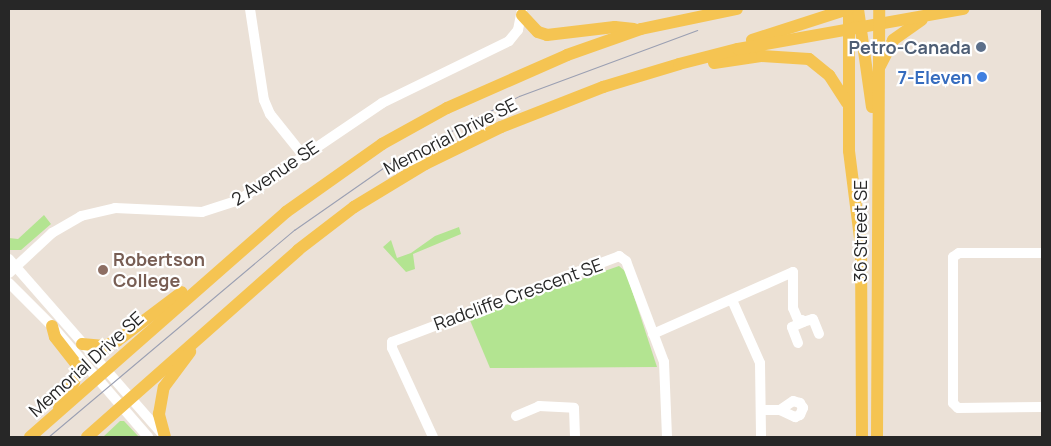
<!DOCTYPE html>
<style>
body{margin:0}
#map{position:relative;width:1051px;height:446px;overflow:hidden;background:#ebe1d7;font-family:Manrope,sans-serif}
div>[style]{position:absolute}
.green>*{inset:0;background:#b3e491}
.minor>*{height:10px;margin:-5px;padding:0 5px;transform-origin:5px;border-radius:5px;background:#fff}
.major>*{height:12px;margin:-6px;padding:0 6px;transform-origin:6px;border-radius:6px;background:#f5c452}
.tram>*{height:1px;margin:-0.5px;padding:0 0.5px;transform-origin:0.5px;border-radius:0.5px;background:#9a9fb2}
.dots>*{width:14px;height:14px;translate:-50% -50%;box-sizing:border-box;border:2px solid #fff;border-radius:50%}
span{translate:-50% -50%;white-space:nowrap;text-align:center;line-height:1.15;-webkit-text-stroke:4.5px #fff;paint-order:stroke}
.service-label{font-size:18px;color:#4e5e75;font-weight:700}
.right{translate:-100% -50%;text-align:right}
.shop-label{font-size:18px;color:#366cbe;font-weight:700}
.street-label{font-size:18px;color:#272727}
.education-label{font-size:18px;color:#785e54;font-weight:700}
.left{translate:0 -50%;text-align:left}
.frame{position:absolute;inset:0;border:10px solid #272727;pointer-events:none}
</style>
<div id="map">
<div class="green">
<div style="clip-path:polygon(44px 215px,51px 224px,21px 250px,9px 250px,9px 238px,18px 239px)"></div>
<div style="clip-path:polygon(459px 227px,461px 234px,413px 254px,415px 269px,406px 272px,383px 247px,391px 240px,397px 258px,411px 253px,435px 236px)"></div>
<div style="clip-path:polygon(619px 266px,626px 272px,657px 367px,490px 368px,469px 318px)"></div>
<div style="clip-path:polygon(120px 421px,124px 421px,139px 437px,103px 437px)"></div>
</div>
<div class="minor">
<div style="left:250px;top:9px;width:92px;rotate:81.3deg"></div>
<div style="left:264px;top:100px;width:15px;rotate:67deg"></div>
<div style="left:270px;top:114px;width:53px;rotate:51.2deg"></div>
<div style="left:1042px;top:253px;width:83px;rotate:180deg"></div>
<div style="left:959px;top:253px;width:7px;rotate:146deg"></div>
<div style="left:953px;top:257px;width:146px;rotate:90deg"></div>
<div style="left:953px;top:403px;width:7px;rotate:45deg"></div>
<div style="left:958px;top:408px;width:84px;rotate:-0.7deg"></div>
<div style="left:9px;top:259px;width:237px;rotate:48.8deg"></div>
<div style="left:9px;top:273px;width:59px;rotate:-42.9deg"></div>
<div style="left:52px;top:233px;width:34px;rotate:-30deg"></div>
<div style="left:81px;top:216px;width:35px;rotate:-13deg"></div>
<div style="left:115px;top:208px;width:87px;rotate:2.6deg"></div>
<div style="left:202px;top:212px;width:39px;rotate:-18deg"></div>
<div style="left:239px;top:200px;width:173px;rotate:-34.1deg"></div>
<div style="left:382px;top:103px;width:141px;rotate:-26deg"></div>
<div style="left:509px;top:41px;width:14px;rotate:-51deg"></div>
<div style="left:518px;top:30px;width:21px;rotate:-79deg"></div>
<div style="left:9px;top:283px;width:61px;rotate:45deg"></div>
<div style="left:52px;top:326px;width:147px;rotate:49.1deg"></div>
<div style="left:732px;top:300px;width:69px;rotate:66deg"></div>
<div style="left:760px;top:363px;width:74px;rotate:89.2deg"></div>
<div style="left:653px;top:334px;width:153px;rotate:-23.9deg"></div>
<div style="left:793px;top:272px;width:36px;rotate:90deg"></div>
<div style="left:793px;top:308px;width:13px;rotate:67deg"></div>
<div style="left:798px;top:320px;width:4px"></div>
<div style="left:798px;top:343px;width:17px;rotate:-111deg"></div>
<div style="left:792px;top:327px;width:12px;rotate:-24deg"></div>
<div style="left:803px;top:322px;width:10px;rotate:-17deg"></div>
<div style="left:813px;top:319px;width:16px;rotate:68deg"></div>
<div style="left:761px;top:410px;width:19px"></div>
<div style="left:780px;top:410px;width:17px;rotate:25deg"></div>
<div style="left:795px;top:417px;width:5px;rotate:-22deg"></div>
<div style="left:800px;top:415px;width:8px;rotate:-67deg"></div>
<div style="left:803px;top:408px;width:6px;rotate:-121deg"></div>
<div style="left:800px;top:403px;width:7px;rotate:-164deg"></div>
<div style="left:793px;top:401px;width:16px;rotate:145deg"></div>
<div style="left:516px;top:416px;width:25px;rotate:-23deg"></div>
<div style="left:539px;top:406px;width:35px;rotate:3deg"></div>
<div style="left:574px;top:408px;width:29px;rotate:88deg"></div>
<div style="left:433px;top:437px;width:98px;rotate:-114.7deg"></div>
<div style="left:392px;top:348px;width:6px;rotate:-90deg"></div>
<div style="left:392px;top:342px;width:243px;rotate:-20.7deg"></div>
<div style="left:619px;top:256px;width:9px;rotate:36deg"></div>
<div style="left:626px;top:261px;width:108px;rotate:69.4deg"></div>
<div style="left:664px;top:362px;width:75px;rotate:87.7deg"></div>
</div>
<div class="major">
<div style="left:849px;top:9px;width:142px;rotate:90deg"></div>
<div style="left:849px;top:151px;width:96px;rotate:82.8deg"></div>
<div style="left:861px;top:246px;width:191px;rotate:89.7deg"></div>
<div style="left:858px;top:9px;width:99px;rotate:81.9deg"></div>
<div style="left:522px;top:15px;width:23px;rotate:47deg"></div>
<div style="left:538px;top:32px;width:9px;rotate:18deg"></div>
<div style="left:547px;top:35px;width:68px;rotate:-6.7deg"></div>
<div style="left:615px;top:27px;width:19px;rotate:6deg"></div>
<div style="left:752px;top:40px;width:101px;rotate:-17.9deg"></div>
<div style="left:714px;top:63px;width:49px;rotate:-8.3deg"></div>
<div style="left:762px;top:56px;width:47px;rotate:3.7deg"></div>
<div style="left:809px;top:59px;width:26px;rotate:39deg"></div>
<div style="left:829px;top:75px;width:33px;rotate:57deg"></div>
<div style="left:880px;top:66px;width:29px;rotate:-63deg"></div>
<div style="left:893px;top:40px;width:35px;rotate:-35deg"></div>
<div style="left:52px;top:326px;width:11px;rotate:75deg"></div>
<div style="left:55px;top:337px;width:37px;rotate:52deg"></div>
<div style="left:78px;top:366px;width:16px;rotate:104deg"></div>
<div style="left:74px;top:382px;width:30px;rotate:120deg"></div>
<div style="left:82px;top:344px;width:22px;rotate:5deg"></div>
<div style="left:104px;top:346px;width:14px;rotate:-21deg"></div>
<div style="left:117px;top:341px;width:81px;rotate:-37deg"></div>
<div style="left:30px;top:437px;width:341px;rotate:-41.3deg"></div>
<div style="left:286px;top:212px;width:118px;rotate:-35.3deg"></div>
<div style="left:382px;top:144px;width:74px;rotate:-29deg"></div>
<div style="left:447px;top:108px;width:131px;rotate:-23.8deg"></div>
<div style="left:567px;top:55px;width:78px;rotate:-19.4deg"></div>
<div style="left:641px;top:29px;width:98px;rotate:-11.8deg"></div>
<div style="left:87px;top:437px;width:282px;rotate:-41.5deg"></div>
<div style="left:298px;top:250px;width:71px;rotate:-37.5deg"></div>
<div style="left:354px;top:207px;width:83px;rotate:-31.2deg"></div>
<div style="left:425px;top:164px;width:85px;rotate:-26deg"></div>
<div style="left:501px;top:127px;width:110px;rotate:-21.4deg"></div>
<div style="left:603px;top:87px;width:79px;rotate:-16.8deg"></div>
<div style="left:679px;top:64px;width:61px;rotate:-14.3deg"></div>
<div style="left:738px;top:49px;width:229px;rotate:-10.1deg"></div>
<div style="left:165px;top:437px;width:24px;rotate:-105deg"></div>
<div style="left:159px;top:414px;width:27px;rotate:-80deg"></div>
<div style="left:164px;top:387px;width:44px;rotate:-53.4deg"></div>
<div style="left:877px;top:437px;width:428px;rotate:-89.7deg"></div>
</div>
<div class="tram">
<div style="left:48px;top:437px;width:322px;rotate:-40.1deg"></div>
<div style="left:294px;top:230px;width:121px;rotate:-34.9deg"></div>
<div style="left:393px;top:161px;width:142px;rotate:-27.3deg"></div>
<div style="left:519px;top:96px;width:190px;rotate:-20.3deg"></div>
</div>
<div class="dots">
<div style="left:981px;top:47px;background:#5c6f8a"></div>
<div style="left:982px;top:77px;background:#3f7fe0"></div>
<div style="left:103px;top:270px;background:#8d6e63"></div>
</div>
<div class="service-label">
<span class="right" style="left:971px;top:47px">Petro-Canada</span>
</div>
<div class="shop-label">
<span class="right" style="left:972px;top:77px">7-Eleven</span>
</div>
<div class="street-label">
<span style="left:450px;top:136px;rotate:-27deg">Memorial Drive SE</span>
<span style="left:275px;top:173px;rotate:-34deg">2 Avenue SE</span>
<span style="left:860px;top:231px;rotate:-90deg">36 Street SE</span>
<span style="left:518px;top:294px;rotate:-20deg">Radcliffe Crescent SE</span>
<span style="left:86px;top:364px;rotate:-42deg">Memorial Drive SE</span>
</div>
<div class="education-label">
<span class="left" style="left:113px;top:270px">Robertson<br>College</span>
</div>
<div class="frame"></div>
</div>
